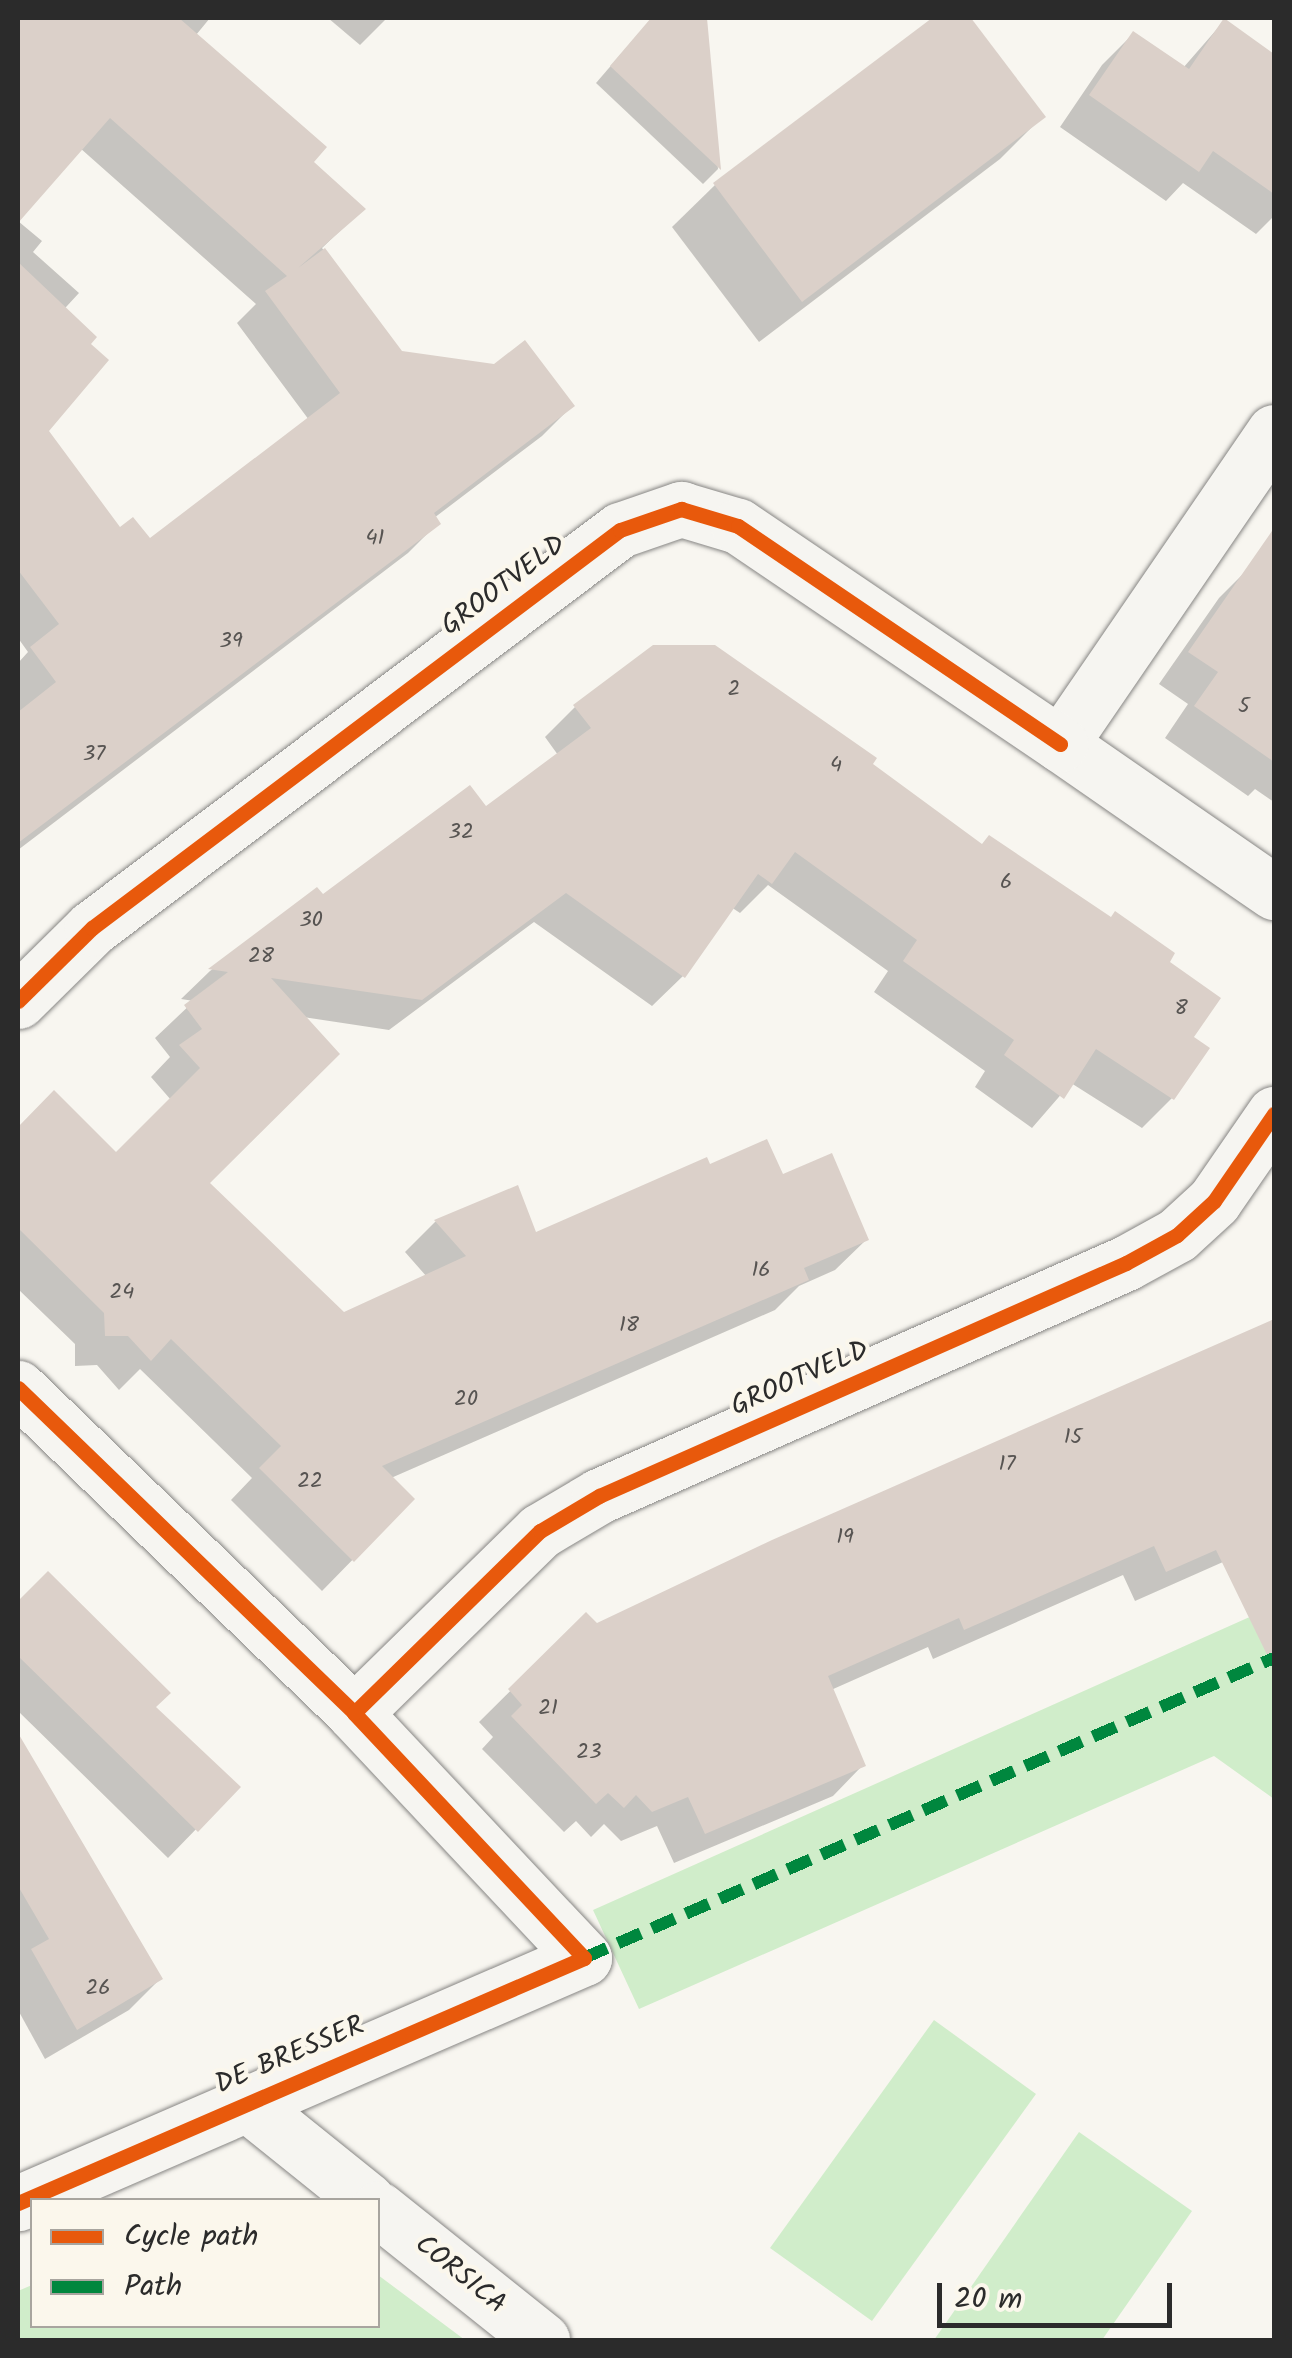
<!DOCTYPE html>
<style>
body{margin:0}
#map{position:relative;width:1292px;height:2358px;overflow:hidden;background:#f8f6f0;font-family:Kalam,sans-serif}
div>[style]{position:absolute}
.green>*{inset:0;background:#d0edca}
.shadow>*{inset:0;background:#0003}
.building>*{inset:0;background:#dbd0c9}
.roads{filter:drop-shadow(0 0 2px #878684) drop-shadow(0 0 2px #878684)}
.minor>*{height:55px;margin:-27.5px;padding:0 27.5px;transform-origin:27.5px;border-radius:27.5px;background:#f6f5f1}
.quiet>*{height:12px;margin-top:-6px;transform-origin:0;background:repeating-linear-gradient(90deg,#00873e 0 25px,transparent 0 37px)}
.cycleway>*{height:15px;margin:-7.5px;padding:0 7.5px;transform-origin:7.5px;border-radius:7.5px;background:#e8590c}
span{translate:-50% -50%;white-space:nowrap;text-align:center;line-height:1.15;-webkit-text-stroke:8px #fbf7ec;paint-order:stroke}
.number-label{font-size:22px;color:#575452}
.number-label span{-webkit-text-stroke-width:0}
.street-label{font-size:28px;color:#2b2b2b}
.frame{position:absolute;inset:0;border:20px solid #2b2b2b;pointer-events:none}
.legend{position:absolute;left:30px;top:2198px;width:350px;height:130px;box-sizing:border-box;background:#fbf7ec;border:2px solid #a8a59f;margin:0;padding:12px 18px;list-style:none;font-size:30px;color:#2b2b2b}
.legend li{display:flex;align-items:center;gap:20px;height:50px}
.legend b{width:50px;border:2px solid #a8a59f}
.scale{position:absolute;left:937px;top:2283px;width:235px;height:45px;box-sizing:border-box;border:5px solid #2b2b2b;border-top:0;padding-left:12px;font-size:30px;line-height:35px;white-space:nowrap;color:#2b2b2b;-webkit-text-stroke:8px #fbf7ec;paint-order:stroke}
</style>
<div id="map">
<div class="green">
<div style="clip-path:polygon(1274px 1606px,1274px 1799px,1214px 1756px,639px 2009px,593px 1910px)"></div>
<div style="clip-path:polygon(934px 2020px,1036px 2094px,872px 2321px,770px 2248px)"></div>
<div style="clip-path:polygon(1079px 2132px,1192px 2211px,1102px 2340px,934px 2340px)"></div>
<div style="clip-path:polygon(378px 2275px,465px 2340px,18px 2340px,18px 2291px,32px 2285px,32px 2326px,378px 2326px)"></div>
</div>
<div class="shadow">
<div style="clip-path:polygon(18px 18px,210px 18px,196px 35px,311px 162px,362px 210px,322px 248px,401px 353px,572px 406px,542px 436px,434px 518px,438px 523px,408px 553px,18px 850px,18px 663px,28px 652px,18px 638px,18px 487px,60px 451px,119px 530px,150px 541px,309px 420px,237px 323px,256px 304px,80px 148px,18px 219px)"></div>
<div style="clip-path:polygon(328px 18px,387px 18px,360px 45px)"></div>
<div style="clip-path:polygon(652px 18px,704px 18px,718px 169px,703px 184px,596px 83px)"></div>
<div style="clip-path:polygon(937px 18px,967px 18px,1042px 117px,1000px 159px,759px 342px,672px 227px,715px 185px)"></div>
<div style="clip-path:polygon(1224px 21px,1274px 68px,1274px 216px,1256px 234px,1183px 183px,1166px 201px,1060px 127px,1102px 65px,1133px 34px,1183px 68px)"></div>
<div style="clip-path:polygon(18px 221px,42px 241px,33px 252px,79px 293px,18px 359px)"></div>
<div style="clip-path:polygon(1250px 567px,1274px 586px,1274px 802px,1255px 789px,1248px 796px,1165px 738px,1188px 704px,1159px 684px,1219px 598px)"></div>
<div style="clip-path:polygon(575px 707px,870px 765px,981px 846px,1166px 962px,1190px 1038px,1172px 1098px,1142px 1128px,1071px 1083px,1032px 1128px,975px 1087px,985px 1071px,874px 992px,888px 971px,768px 885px,740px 913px,731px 907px,683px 976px,652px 1006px,534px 922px,389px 1030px,303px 1017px,207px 1183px,344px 1315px,427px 1277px,405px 1252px,435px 1222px,516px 1188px,535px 1235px,709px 1167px,782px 1178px,866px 1240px,835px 1270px,799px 1286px,775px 1310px,391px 1478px,412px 1499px,322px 1591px,231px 1500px,252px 1478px,140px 1369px,119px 1390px,97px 1365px,75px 1366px,75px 1344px,18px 1289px,18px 1130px,54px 1094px,116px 1155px,171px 1100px,151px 1077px,170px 1057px,155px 1038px,194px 1001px,181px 999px,210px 971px,317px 891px,322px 898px,486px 810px,558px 755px,545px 737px)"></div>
<div style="clip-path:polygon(1272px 1323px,1274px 1450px,1269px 1451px,1274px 1464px,1274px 1508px,1232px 1558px,1135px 1601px,1123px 1575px,933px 1659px,928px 1647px,831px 1690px,863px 1765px,833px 1796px,674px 1863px,657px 1826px,621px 1841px,604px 1824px,591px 1837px,576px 1821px,564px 1832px,482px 1749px,493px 1737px,479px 1722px,586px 1616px,597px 1626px)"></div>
<div style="clip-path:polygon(48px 1574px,153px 1708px,237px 1787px,168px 1858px,18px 1711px,18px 1605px)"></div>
<div style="clip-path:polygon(52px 1797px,160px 1979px,129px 2010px,45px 2059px,18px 2010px,18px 1817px)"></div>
</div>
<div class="building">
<div style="clip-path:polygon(18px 18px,179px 18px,327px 147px,314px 162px,366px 209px,298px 268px,325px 248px,402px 351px,494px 364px,525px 340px,575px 406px,434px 513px,441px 524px,18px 843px,18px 712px,56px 682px,30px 647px,59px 624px,18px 570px,18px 262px,97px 337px,91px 344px,109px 360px,49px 431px,120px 527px,133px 517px,150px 538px,340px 393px,265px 291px,287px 276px,110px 118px,18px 223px)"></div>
<div style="clip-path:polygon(651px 18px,707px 18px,721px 170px,610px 66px)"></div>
<div style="clip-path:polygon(932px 18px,971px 18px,1046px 117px,802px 302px,713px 183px)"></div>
<div style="clip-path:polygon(1224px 18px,1274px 54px,1274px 194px,1213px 151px,1199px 172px,1089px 95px,1133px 31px,1189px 69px)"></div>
<div style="clip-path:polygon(1274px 528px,1274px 762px,1194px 706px,1218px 672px,1188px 652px)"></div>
<div style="clip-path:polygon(653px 645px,715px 645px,877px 758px,873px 764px,982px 844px,989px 835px,1111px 917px,1115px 911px,1175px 953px,1170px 962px,1221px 998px,1194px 1037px,1210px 1048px,1174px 1100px,1096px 1049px,1064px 1099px,1004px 1055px,1014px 1040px,903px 961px,917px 940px,795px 852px,772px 884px,758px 874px,685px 978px,566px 893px,422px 1000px,271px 978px,340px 1054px,210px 1183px,344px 1312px,466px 1256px,434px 1220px,518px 1185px,536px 1232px,707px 1157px,710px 1164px,767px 1139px,783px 1174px,832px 1153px,869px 1240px,804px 1268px,809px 1280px,382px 1466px,415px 1499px,354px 1562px,259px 1468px,281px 1446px,171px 1339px,151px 1361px,128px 1336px,105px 1336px,104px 1313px,18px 1228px,18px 1127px,54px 1090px,116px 1152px,200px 1068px,179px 1045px,202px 1029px,184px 1005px,228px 972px,208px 969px,317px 887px,323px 894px,470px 785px,486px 806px,591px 728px,573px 705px)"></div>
<div style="clip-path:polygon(1274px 1319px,1274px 1669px,1216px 1550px,1166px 1572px,1154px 1546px,964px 1630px,959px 1618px,828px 1676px,866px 1766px,705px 1834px,688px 1797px,652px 1812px,636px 1795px,624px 1808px,608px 1793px,596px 1804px,511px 1716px,522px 1705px,508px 1689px,586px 1612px,597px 1623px,772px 1540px)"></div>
<div style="clip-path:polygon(48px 1571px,171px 1693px,156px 1707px,241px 1787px,198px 1832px,18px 1656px,18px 1601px)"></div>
<div style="clip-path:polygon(18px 1733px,163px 1979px,77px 2030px,31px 1949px,49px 1939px,18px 1886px)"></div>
</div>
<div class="roads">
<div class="minor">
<div style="left:1274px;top:432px;width:378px;rotate:124.4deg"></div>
<div style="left:1060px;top:744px;width:260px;rotate:34.7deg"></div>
<div style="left:18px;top:1001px;width:104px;rotate:-44.6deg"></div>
<div style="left:92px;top:928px;width:661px;rotate:-37.01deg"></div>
<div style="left:620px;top:530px;width:65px;rotate:-19deg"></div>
<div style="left:681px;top:509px;width:59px;rotate:16.6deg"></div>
<div style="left:738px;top:526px;width:389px;rotate:34.1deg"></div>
<div style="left:18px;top:1388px;width:467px;rotate:44deg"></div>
<div style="left:354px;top:1713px;width:336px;rotate:46.8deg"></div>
<div style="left:584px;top:1958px;width:617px;rotate:156.59deg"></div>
<div style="left:354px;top:1713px;width:260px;rotate:-44.4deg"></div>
<div style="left:540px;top:1531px;width:69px;rotate:-30.7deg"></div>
<div style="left:599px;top:1496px;width:576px;rotate:-23.85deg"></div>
<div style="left:1126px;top:1263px;width:58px;rotate:-28.8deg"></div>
<div style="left:1177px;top:1235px;width:50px;rotate:-42.6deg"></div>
<div style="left:1214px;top:1201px;width:106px;rotate:-55.4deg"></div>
<div style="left:245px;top:2102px;width:156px;rotate:38.8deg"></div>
<div style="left:378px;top:2209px;width:210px;rotate:38.6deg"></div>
</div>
</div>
<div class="quiet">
<div style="left:584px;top:1958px;width:752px;rotate:-23.5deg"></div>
</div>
<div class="cycleway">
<div style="left:18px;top:1001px;width:104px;rotate:-44.6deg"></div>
<div style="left:92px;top:928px;width:661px;rotate:-37.01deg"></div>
<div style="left:620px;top:530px;width:65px;rotate:-19deg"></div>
<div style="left:681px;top:509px;width:59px;rotate:16.6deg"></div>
<div style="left:738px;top:526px;width:389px;rotate:34.1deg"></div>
<div style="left:18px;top:1388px;width:467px;rotate:44deg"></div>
<div style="left:354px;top:1713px;width:336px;rotate:46.8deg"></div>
<div style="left:584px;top:1958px;width:617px;rotate:156.59deg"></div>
<div style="left:354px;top:1713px;width:260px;rotate:-44.4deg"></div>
<div style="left:540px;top:1531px;width:69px;rotate:-30.7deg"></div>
<div style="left:599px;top:1496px;width:576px;rotate:-23.85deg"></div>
<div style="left:1126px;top:1263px;width:58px;rotate:-28.8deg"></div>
<div style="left:1177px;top:1235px;width:50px;rotate:-42.6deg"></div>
<div style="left:1214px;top:1201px;width:106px;rotate:-55.4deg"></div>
</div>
<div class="number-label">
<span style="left:375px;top:539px">41</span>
<span style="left:231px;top:642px">39</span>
<span style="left:734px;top:690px">2</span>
<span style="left:1244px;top:707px">5</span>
<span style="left:94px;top:755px">37</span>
<span style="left:836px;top:766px">4</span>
<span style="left:461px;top:833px">32</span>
<span style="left:1006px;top:883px">6</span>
<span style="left:311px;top:921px">30</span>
<span style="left:261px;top:957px">28</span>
<span style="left:1181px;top:1009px">8</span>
<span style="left:761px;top:1271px">16</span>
<span style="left:122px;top:1293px">24</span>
<span style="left:629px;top:1326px">18</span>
<span style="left:466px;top:1400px">20</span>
<span style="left:1073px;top:1438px">15</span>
<span style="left:1007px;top:1465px">17</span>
<span style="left:310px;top:1482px">22</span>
<span style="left:845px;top:1538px">19</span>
<span style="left:548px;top:1709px">21</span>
<span style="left:589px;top:1753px">23</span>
<span style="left:98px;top:1989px">26</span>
</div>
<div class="street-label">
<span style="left:504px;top:586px;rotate:-37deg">GROOTVELD</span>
<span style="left:800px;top:1379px;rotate:-24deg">GROOTVELD</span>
<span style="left:290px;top:2056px;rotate:-23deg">DE BRESSER</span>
<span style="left:460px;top:2275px;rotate:39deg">CORSICA</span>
</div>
<div class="frame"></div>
<ul class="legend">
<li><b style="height:12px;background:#e8590c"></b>Cycle path</li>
<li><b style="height:12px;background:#00873e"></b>Path</li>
</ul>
<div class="scale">20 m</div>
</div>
